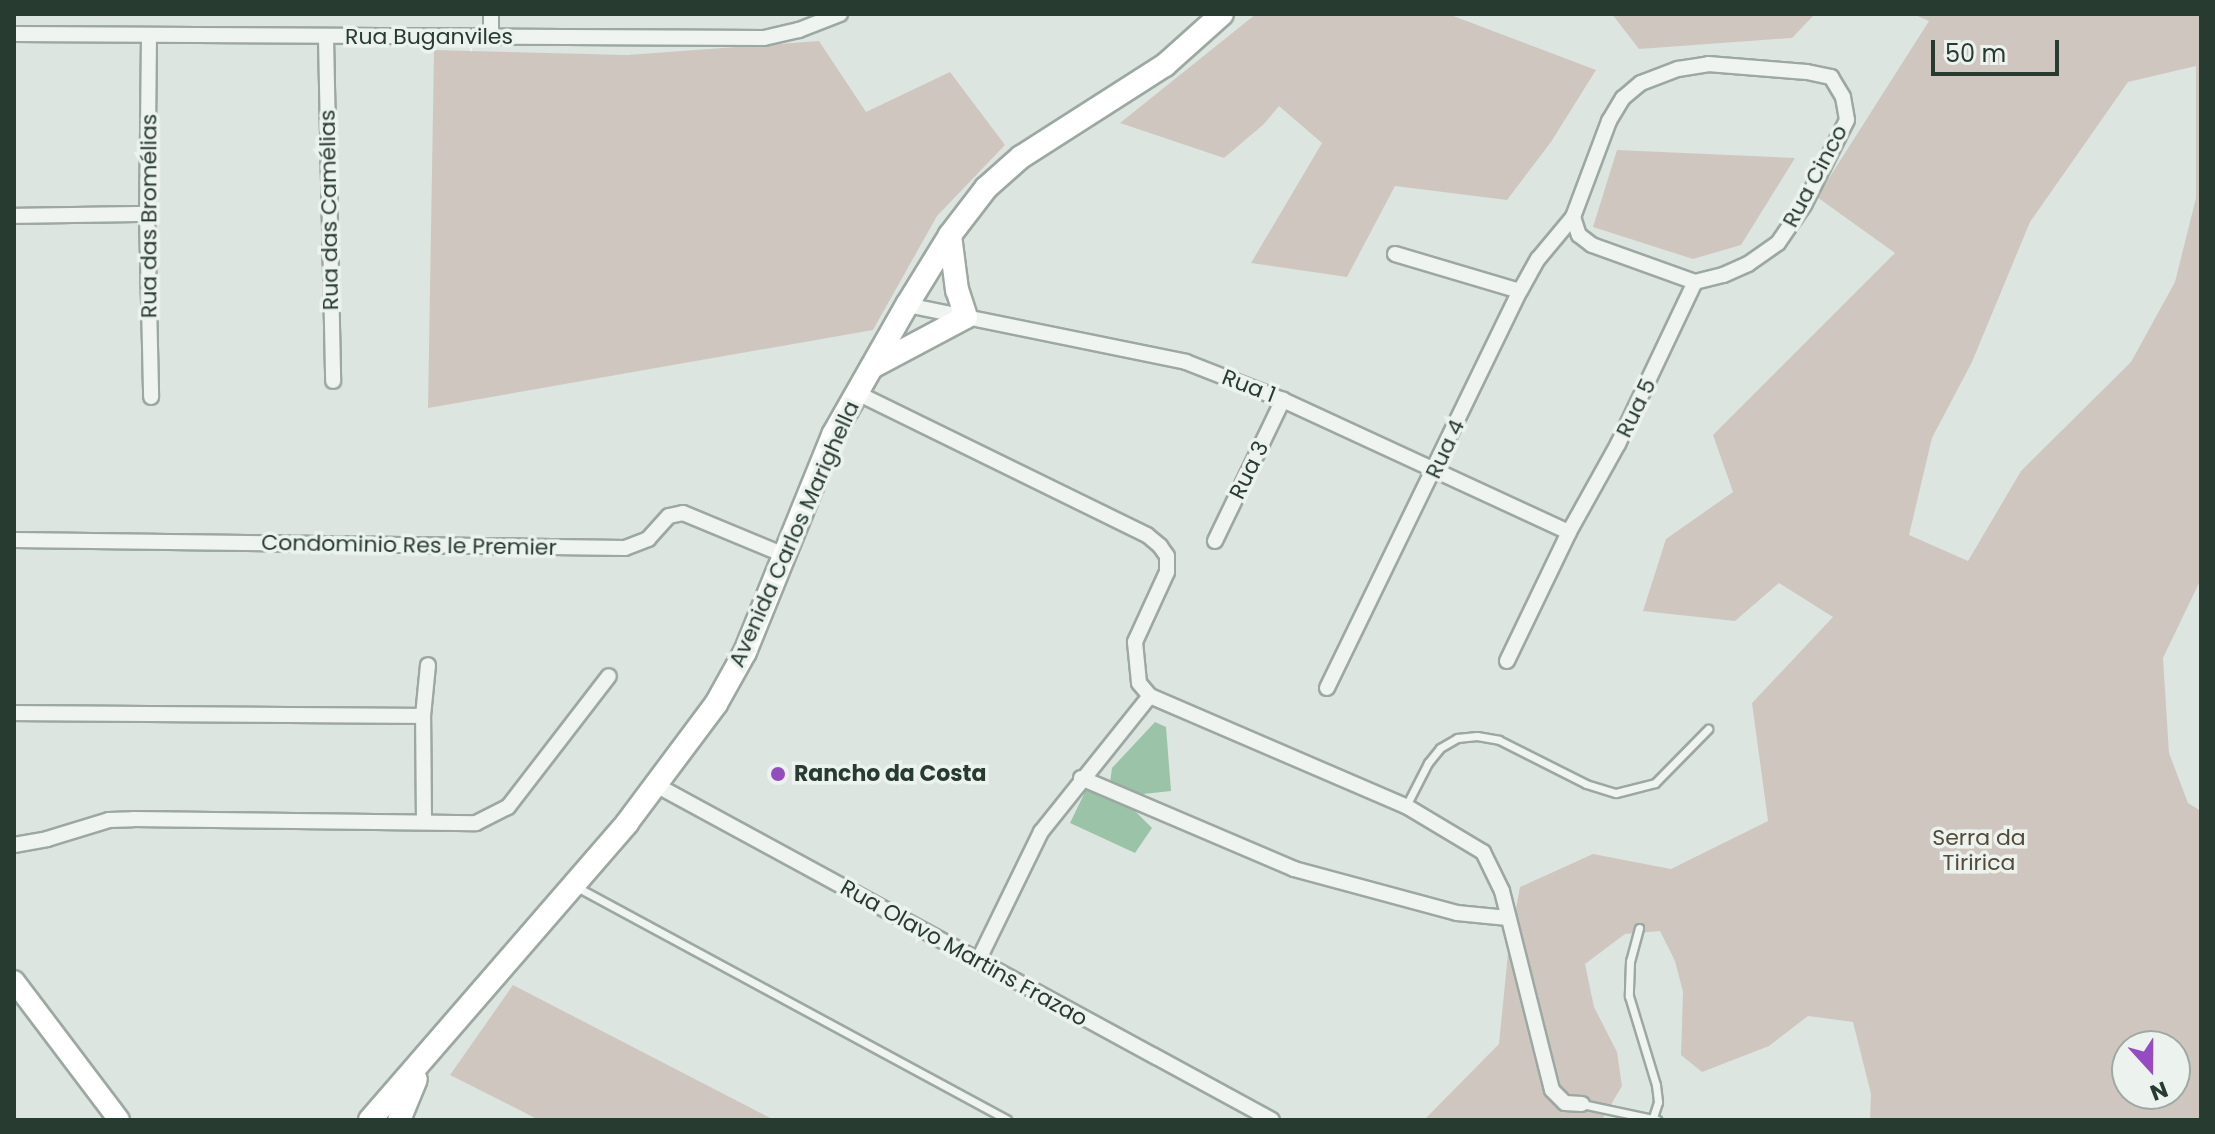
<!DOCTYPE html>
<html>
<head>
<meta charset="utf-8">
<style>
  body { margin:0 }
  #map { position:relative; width:2215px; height:1134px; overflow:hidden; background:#dde5e0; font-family:Poppins,sans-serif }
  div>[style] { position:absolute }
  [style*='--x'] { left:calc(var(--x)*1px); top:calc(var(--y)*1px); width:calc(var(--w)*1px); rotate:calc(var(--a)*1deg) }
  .green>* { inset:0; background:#cfc7bf }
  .water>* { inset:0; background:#9bc3a7 }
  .roads { filter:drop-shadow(2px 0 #9ca8a1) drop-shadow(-2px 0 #9ca8a1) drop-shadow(0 2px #9ca8a1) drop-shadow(0 -2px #9ca8a1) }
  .lane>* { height:7px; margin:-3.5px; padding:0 3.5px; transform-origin:3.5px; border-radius:3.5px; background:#eff4f1 }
  .street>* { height:14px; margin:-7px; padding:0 7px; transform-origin:7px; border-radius:7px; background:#eff4f1 }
  .secondary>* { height:20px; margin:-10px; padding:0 10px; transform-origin:10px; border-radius:10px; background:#fff }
  .primary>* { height:22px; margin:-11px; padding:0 11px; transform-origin:11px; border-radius:11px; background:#fff }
  .dots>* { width:22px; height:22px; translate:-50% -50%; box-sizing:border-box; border:4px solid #ecf3ef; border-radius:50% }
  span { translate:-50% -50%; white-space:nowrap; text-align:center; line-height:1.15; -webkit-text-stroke:7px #ecf3ef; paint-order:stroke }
  .street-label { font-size:22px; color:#283b30 }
  .poi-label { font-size:22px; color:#283b30; font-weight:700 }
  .left { translate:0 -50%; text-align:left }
  .park-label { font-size:22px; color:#554937 }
  .frame { position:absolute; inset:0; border:16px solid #283b30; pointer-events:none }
  .north { position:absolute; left:2111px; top:1030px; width:80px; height:80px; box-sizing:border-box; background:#ecf3ef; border:2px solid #9ea9a3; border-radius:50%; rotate:159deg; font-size:22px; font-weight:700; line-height:32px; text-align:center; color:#283b30 }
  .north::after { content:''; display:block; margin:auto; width:28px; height:36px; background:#964cc1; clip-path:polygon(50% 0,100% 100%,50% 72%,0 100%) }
  .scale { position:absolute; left:1931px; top:40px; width:128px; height:36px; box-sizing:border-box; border:4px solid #283b30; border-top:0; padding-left:10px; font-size:24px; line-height:28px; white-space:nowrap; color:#283b30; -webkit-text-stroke:6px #ecf3ef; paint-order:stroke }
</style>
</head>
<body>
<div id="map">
  <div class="green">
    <i style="clip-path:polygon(1256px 14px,1448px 14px,1596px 70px,1551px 142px,1507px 200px,1395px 186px,1347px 277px,1251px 263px,1322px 143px,1279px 106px,1264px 124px,1224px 158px,1120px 123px)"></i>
    <i style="clip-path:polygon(1612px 14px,1815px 14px,1792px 38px,1639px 49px)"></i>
    <i style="clip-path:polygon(evenodd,1913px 14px,2201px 14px,2201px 579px,2163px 658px,2169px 753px,2188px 803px,2201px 811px,2201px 1120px,1870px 1120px,1871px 1094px,1853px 1022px,1808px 1016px,1769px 1046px,1702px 1072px,1681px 1055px,1683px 992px,1675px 961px,1660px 931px,1625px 934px,1585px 964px,1594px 1007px,1617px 1052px,1622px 1086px,1602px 1120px,1424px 1120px,1499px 1044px,1508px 953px,1520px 887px,1593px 854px,1671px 869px,1768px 821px,1752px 703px,1833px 617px,1779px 583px,1735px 621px,1643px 611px,1666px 539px,1733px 492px,1713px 435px,1895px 253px,1817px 197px,1929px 21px,1913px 14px,2196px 66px,2196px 198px,2175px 282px,2131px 362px,2021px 471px,1968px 561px,1909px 535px,1932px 438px,1972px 362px,2030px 222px,2128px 82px,2196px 66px,1913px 14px,2127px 1046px,2175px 1046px,2175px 1094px,2127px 1094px,2127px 1046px)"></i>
    <i style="clip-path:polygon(819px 41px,866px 112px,950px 72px,1005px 145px,937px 216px,873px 330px,428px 408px,434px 50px,627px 55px)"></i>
    <i style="clip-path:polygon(1617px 150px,1795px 158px,1741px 245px,1693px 259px,1593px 227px)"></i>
    <i style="clip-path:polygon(513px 985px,774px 1120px,539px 1120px,450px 1075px)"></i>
  </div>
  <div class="water">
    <i style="clip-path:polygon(1155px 722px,1166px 727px,1171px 791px,1143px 794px,1132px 808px,1152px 828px,1135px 853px,1070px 823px,1086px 790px,1108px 797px,1112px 768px)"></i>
  </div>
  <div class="roads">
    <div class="lane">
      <i style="--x:1406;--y:806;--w:48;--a:-62.9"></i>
      <i style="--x:1428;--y:763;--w:19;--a:-51"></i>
      <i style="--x:1440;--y:748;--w:20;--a:-30"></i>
      <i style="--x:1457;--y:738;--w:20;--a:-6"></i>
      <i style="--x:1477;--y:736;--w:22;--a:10"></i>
      <i style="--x:1499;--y:740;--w:97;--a:26.8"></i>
      <i style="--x:1586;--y:784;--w:31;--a:17"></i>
      <i style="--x:1616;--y:793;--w:40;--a:-14.4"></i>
      <i style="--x:1655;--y:783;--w:76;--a:-45.5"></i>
      <i style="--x:575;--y:886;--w:491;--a:28.4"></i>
      <i style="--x:1639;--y:928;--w:34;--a:105"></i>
      <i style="--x:1630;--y:961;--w:35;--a:92"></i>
      <i style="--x:1629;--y:996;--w:93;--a:73.1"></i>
      <i style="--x:1656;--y:1085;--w:17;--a:83"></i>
      <i style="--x:1658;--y:1102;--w:19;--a:108"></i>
      <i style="--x:1582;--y:1104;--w:77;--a:12"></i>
    </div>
    <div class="street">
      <i style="--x:14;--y:34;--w:750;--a:0.31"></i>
      <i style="--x:764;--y:38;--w:36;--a:-13"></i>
      <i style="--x:799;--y:30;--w:44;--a:-21.3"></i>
      <i style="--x:149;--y:36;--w:178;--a:90.6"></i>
      <i style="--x:147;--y:214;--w:183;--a:88.7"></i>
      <i style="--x:491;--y:36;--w:22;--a:-90"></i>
      <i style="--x:326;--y:38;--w:343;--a:88.8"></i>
      <i style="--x:14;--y:216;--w:133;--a:-0.9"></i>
      <i style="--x:1573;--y:217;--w:19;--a:72"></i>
      <i style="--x:1579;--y:235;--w:16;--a:38"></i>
      <i style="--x:1592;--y:245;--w:109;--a:19.8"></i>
      <i style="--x:1395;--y:254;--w:130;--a:16.5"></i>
      <i style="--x:907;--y:305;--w:285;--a:11.5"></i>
      <i style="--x:1186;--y:362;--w:104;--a:21.4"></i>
      <i style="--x:1283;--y:400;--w:315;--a:24.8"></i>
      <i style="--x:857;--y:393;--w:323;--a:26.1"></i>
      <i style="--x:1147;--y:535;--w:17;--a:40"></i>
      <i style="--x:1160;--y:546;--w:12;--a:55"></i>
      <i style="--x:1167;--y:556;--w:16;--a:90"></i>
      <i style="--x:1167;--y:572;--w:77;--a:114.6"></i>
      <i style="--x:1135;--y:642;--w:41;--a:84.4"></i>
      <i style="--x:1139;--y:683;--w:17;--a:50"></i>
      <i style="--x:1150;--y:696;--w:279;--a:23.3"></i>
      <i style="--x:1406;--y:806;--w:90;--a:30.9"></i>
      <i style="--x:1483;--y:852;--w:43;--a:64"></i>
      <i style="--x:1502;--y:891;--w:205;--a:75.9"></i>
      <i style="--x:1552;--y:1090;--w:18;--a:45"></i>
      <i style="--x:1565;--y:1103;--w:17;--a:3"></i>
      <i style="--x:14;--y:540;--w:611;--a:0.75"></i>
      <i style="--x:625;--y:548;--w:25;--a:-21"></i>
      <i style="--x:648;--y:539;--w:31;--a:-48"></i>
      <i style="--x:669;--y:516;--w:14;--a:-12"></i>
      <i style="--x:683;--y:513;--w:107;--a:22.5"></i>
      <i style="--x:1215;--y:541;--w:157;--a:-64.3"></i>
      <i style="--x:1507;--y:661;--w:143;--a:-64.3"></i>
      <i style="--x:1569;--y:532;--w:101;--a:-60.9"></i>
      <i style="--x:1618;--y:444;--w:179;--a:-64.6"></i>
      <i style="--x:1327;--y:688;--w:441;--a:-64.1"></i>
      <i style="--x:1520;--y:291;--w:37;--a:-61"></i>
      <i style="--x:1538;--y:259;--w:55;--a:-50.2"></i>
      <i style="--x:1573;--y:217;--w:103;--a:-69.4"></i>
      <i style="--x:1609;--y:121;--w:27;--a:-59"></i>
      <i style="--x:1623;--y:98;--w:23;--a:-40"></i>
      <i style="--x:1641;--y:83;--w:40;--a:-21"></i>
      <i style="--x:1678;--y:69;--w:30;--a:-9"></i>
      <i style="--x:1708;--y:64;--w:99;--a:4.6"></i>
      <i style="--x:1807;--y:72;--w:25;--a:12"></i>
      <i style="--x:1831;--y:77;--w:23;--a:59"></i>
      <i style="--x:1843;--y:97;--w:23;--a:80"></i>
      <i style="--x:1847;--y:120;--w:95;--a:116.8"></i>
      <i style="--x:1804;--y:205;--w:46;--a:124.4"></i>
      <i style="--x:1778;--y:243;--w:37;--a:145"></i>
      <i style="--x:1748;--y:264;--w:27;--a:156"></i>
      <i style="--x:1723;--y:275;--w:29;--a:166"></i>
      <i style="--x:14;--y:713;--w:409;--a:0.4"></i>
      <i style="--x:1081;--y:778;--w:232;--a:23.1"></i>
      <i style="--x:1294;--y:869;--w:169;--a:15.1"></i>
      <i style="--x:1457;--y:913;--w:51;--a:5.6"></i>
      <i style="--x:656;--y:785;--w:701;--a:28.54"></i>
      <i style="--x:424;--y:822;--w:106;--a:-90.5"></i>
      <i style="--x:423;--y:716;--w:51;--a:-84.4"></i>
      <i style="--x:14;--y:845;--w:34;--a:-10"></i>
      <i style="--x:47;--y:839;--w:65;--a:-17"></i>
      <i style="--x:109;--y:820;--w:24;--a:-2"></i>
      <i style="--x:133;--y:819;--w:343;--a:0.7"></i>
      <i style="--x:476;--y:823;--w:36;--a:-27"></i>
      <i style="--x:508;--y:807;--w:165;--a:-52.4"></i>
      <i style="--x:978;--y:961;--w:144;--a:-64"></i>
      <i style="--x:1041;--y:832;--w:174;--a:-51.3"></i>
    </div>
    <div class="secondary">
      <i style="--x:14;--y:981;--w:174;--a:52.9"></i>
    </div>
    <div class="primary">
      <i style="--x:872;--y:367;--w:106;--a:-28"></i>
      <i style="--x:966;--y:317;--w:28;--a:-108"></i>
      <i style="--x:957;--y:290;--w:55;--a:-97.3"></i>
      <i style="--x:370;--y:1120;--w:393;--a:-49.1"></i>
      <i style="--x:627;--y:823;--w:149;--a:-53.2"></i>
      <i style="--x:716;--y:704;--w:60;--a:-60.9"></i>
      <i style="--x:745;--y:652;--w:234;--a:-67.9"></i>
      <i style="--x:833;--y:435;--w:150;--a:-60.4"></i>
      <i style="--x:907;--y:305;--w:82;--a:-58.4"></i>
      <i style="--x:950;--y:235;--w:59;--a:-52.5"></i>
      <i style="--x:986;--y:188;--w:47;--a:-41.5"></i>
      <i style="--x:1021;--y:157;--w:171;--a:-32.6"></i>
      <i style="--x:1165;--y:65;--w:76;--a:-41.8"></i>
      <i style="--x:399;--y:1120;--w:44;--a:-67.5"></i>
    </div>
  </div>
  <div class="dots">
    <i style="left:778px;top:774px;background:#964cc1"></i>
  </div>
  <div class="street-label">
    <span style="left:429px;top:37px">Rua Buganviles</span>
    <span style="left:1815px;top:176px;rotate:-62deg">Rua Cinco</span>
    <span style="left:329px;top:210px;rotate:-91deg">Rua das Camélias</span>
    <span style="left:149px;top:216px;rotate:-90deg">Rua das Bromélias</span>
    <span style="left:1249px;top:386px;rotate:21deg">Rua 1</span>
    <span style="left:1636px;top:408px;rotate:-64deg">Rua 5</span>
    <span style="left:1445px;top:449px;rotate:-65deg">Rua 4</span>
    <span style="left:1249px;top:470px;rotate:-64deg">Rua 3</span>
    <span style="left:794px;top:534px;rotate:-66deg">Avenida Carlos Marighella</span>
    <span style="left:409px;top:545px;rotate:1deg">Condominio Res le Premier</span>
    <span style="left:964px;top:953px;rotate:29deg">Rua Olavo Martins Frazao</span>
  </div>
  <div class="poi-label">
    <span class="left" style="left:794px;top:774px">Rancho da Costa</span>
  </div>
  <div class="park-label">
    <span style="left:1979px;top:850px">Serra da<br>Tiririca</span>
  </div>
  <div class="frame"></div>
  <div class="north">N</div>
  <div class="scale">50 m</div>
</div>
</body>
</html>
